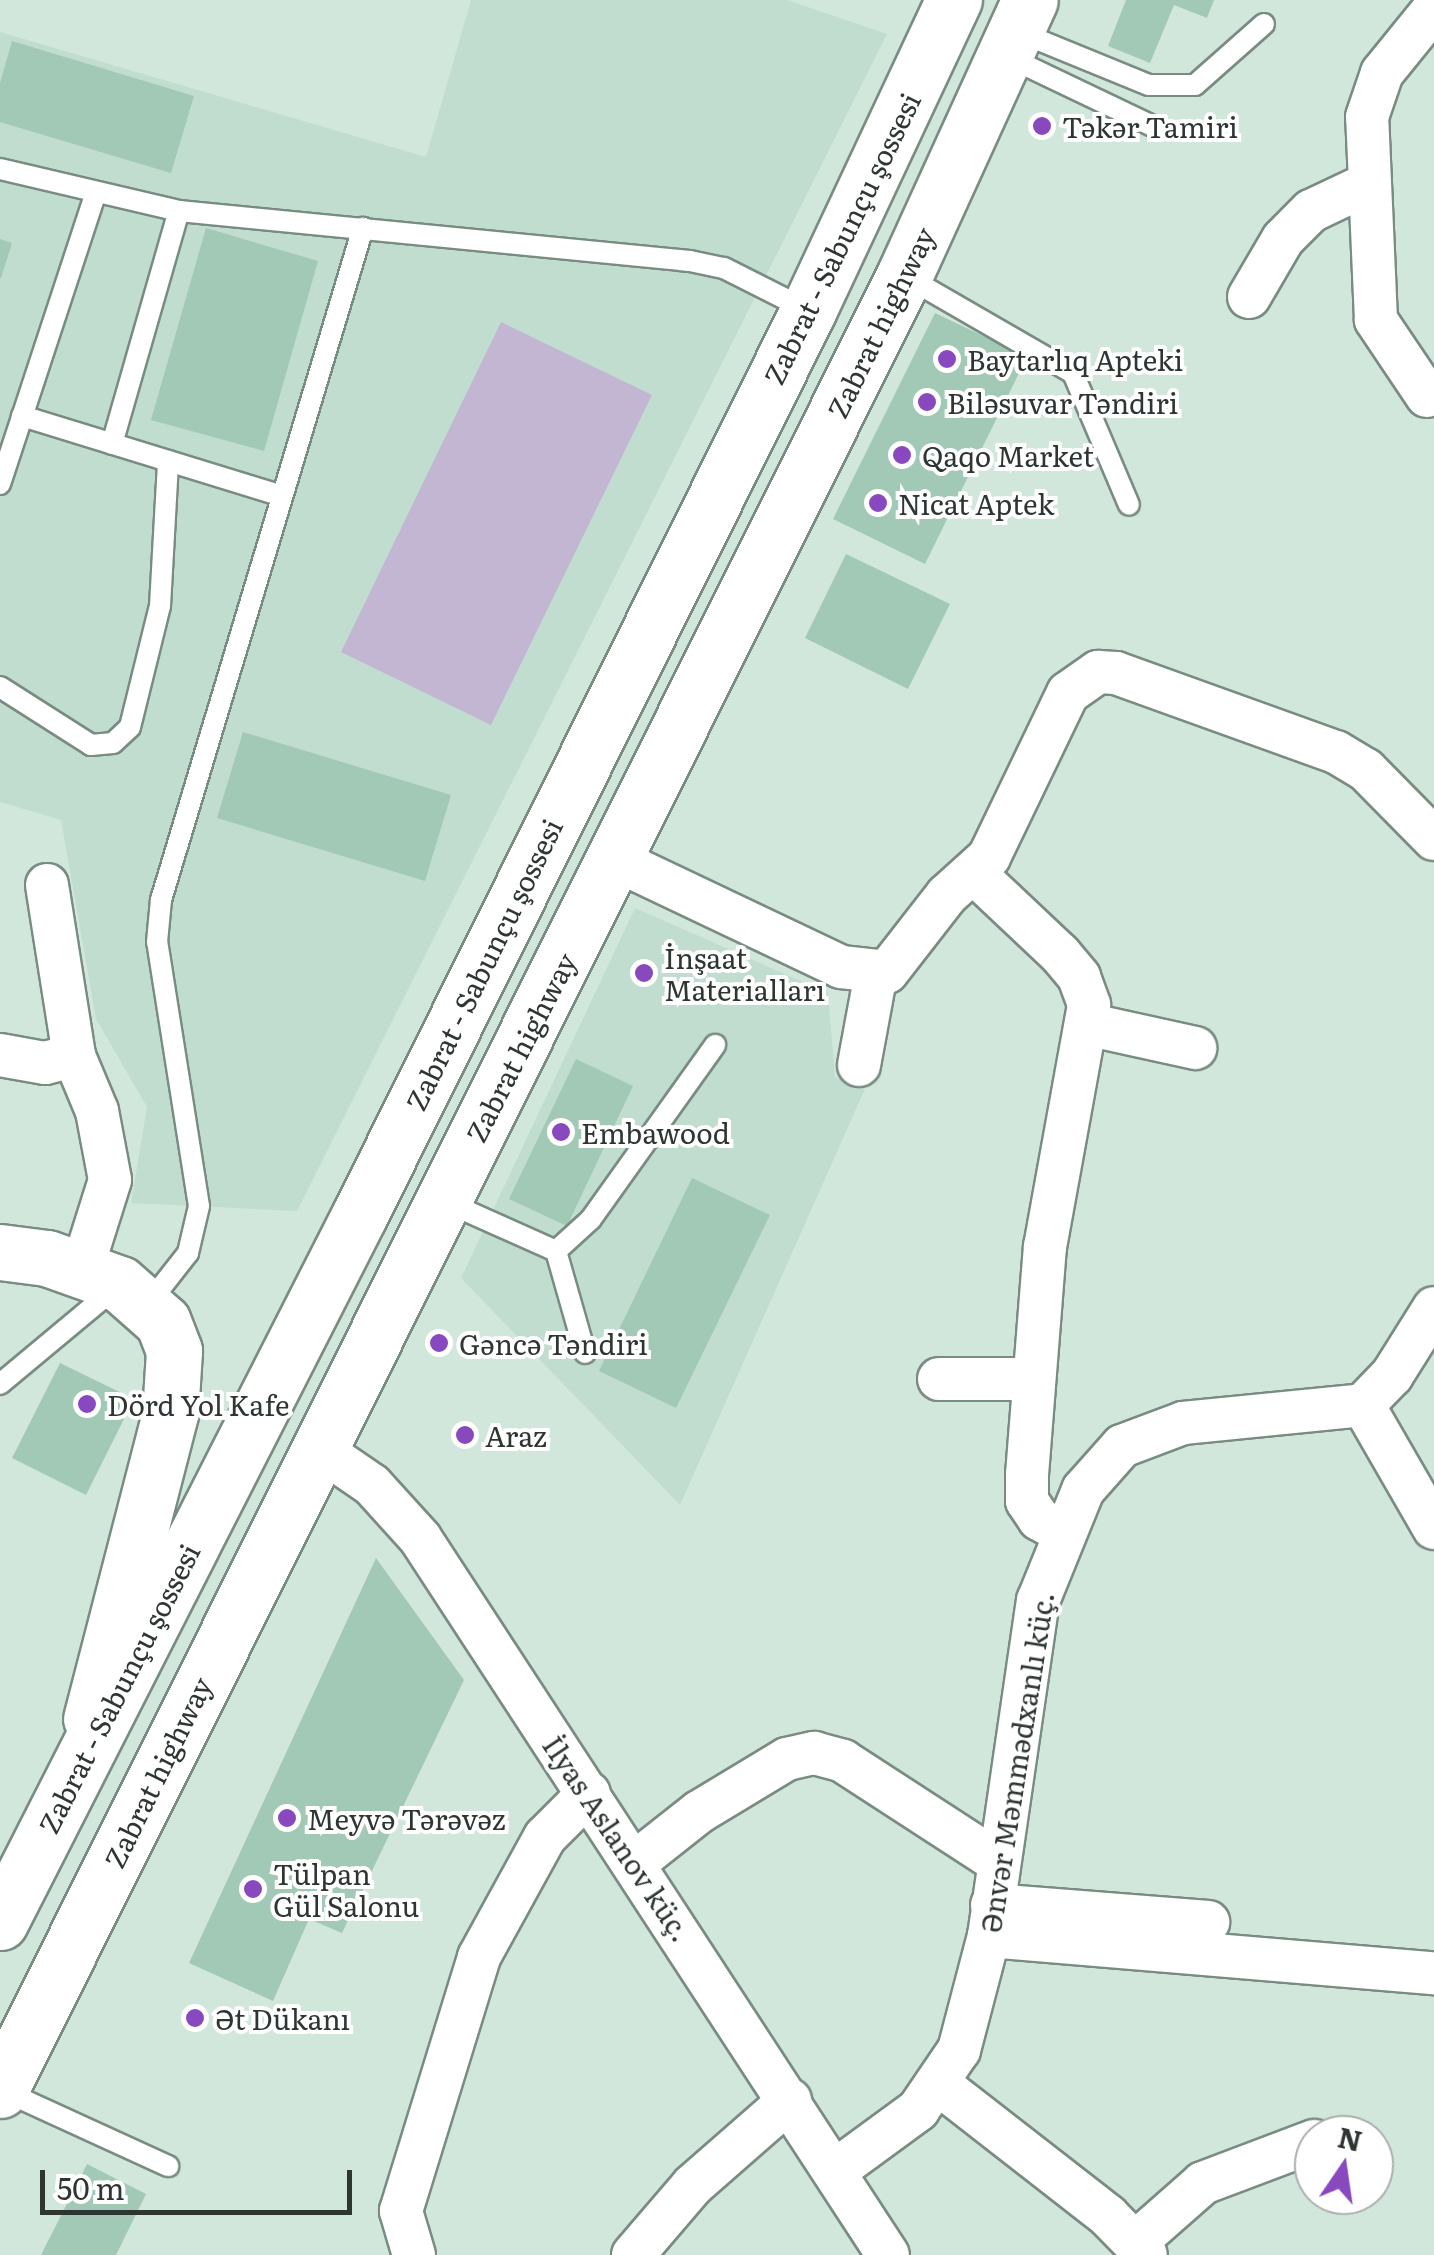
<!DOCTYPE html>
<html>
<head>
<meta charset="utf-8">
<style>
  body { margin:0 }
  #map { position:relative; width:1434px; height:2255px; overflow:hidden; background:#d2e7dc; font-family:Literata,serif }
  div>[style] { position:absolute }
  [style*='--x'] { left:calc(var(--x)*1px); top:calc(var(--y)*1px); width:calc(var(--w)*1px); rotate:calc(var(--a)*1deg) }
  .built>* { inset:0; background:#c1ddcf }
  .green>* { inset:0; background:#c3b6d2 }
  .building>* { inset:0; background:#a2c9b5 }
  .roads { filter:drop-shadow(2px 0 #798c82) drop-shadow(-2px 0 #798c82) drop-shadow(0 2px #798c82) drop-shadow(0 -2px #798c82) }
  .lane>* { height:20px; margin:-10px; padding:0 10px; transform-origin:10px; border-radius:10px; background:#fff }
  .street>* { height:42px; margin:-21px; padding:0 21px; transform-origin:21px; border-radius:21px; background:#fff }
  .secondary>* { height:55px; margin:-27.5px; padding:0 27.5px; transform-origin:27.5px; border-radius:27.5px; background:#fff }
  .primary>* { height:55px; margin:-27.5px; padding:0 27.5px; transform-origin:27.5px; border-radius:27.5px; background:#fff }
  .dots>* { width:28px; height:28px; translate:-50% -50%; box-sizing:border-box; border:5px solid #fff; border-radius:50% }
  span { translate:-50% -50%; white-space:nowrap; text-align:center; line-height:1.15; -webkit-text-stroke:8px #fff; paint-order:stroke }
  .poi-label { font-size:28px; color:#2e3632 }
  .left { translate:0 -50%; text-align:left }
  .street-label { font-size:28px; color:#2e3632 }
  .north { position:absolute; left:1294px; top:2115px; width:100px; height:100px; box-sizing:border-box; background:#fff; border:2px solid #abafad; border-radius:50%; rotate:13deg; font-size:28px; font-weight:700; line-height:40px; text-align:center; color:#2e3632 }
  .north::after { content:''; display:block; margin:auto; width:35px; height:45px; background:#8949be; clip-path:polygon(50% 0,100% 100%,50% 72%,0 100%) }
  .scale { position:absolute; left:40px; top:2170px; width:312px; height:45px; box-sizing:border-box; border:5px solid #2e3632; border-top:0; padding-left:12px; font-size:30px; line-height:35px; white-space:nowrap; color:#2e3632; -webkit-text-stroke:8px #fff; paint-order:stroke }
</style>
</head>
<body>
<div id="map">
  <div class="built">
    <i style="clip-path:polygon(471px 0,787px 0,887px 34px,297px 1211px,131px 1203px,147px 1107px,96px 1019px,61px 820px,0 802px,0 32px,426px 157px)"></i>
    <i style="clip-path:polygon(635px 908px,828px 993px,835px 1077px,865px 1089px,680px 1505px,461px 1278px)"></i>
  </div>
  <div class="green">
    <i style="clip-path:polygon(501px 322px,652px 395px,491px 725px,341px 652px)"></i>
  </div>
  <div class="building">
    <i style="clip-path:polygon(1126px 0,1214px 0,1207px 18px,1174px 5px,1150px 63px,1108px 46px)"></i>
    <i style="clip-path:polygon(12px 41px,194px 96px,171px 173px,0 122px,0 83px)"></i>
    <i style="clip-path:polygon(206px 228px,318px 261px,264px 451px,151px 420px)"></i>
    <i style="clip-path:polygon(0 239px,12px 243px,1px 278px,0 278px)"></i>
    <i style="clip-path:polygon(935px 313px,1027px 357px,925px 564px,833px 519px)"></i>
    <i style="clip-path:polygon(846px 554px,950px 604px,908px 689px,805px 638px)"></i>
    <i style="clip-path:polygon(243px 732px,451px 795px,425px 881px,217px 818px)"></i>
    <i style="clip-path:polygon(576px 1059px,633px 1086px,567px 1226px,509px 1199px)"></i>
    <i style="clip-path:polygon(692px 1178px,770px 1215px,676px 1408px,599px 1371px)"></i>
    <i style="clip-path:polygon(60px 1363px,134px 1399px,86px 1495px,12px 1458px)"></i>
    <i style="clip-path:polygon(376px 1558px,464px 1680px,342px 1933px,309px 1919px,273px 2001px,189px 1963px)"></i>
    <i style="clip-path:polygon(87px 2164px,146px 2194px,116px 2255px,41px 2255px)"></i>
  </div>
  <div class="roads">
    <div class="lane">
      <i style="--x:1019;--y:32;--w:140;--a:22.2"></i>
      <i style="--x:1149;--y:85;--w:46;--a:0"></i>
      <i style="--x:1195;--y:85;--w:92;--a:-41.5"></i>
      <i style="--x:1008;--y:57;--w:163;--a:25.5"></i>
      <i style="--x:0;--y:169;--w:184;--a:13.2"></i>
      <i style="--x:179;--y:211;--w:513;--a:5.59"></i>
      <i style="--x:690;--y:261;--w:35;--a:12"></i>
      <i style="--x:724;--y:268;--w:91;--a:26.8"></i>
      <i style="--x:905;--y:276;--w:194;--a:30"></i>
      <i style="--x:1073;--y:373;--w:143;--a:67"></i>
      <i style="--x:22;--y:416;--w:272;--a:17.1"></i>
      <i style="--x:112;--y:444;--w:242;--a:-74"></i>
      <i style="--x:0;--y:484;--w:307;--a:-71.8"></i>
      <i style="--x:0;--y:687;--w:108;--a:32.5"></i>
      <i style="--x:91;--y:745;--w:22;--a:-5"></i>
      <i style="--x:113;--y:743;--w:23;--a:-43"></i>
      <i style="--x:130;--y:727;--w:125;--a:-76.1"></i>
      <i style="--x:160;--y:606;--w:145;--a:-86.8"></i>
      <i style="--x:444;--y:1201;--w:123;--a:24.1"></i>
      <i style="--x:556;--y:1251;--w:47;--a:-42.4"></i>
      <i style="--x:591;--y:1219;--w:214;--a:-54.5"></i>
      <i style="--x:556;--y:1251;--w:106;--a:74.1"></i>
      <i style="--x:148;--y:1304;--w:65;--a:-51.9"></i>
      <i style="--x:188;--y:1253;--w:48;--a:-76.8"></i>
      <i style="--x:199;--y:1206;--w:267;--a:-99"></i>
      <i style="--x:157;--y:942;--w:42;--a:-84.6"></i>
      <i style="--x:161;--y:900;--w:702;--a:-73.27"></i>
      <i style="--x:0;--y:1384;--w:148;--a:-39.8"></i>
      <i style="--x:2;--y:2090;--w:183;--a:24.6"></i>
    </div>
    <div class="street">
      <i style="--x:1249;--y:297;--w:67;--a:-59.6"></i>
      <i style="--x:1283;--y:239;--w:40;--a:-45"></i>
      <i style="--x:1311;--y:211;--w:65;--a:-25.4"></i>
      <i style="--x:1427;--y:396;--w:92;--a:-123.9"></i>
      <i style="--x:1376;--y:320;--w:203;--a:-92.5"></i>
      <i style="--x:1367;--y:117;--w:46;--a:-71.2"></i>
      <i style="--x:1382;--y:73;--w:82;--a:-50.9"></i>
      <i style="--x:614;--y:859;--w:251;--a:25.4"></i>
      <i style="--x:841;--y:967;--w:46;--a:6.2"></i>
      <i style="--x:887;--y:972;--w:98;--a:-52.1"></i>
      <i style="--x:947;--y:895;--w:57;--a:-42.1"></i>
      <i style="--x:989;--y:857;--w:182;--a:-64.3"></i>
      <i style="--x:1068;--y:693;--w:37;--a:-35"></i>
      <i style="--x:1098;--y:672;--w:18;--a:3"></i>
      <i style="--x:1116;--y:673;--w:234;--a:19.8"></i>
      <i style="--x:1336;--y:752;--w:35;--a:31"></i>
      <i style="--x:1366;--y:770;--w:97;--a:45.4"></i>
      <i style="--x:974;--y:873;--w:118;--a:43.3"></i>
      <i style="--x:1060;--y:954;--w:30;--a:50"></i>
      <i style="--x:1079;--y:977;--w:30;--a:70"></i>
      <i style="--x:1089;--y:1005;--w:245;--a:100.3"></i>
      <i style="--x:1045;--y:1246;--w:229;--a:94.5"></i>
      <i style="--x:1027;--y:1474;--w:27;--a:90"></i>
      <i style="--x:1027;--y:1501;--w:22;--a:56"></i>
      <i style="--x:1039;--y:1519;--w:25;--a:29"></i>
      <i style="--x:47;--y:885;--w:173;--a:81"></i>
      <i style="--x:1086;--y:1024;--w:112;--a:12.4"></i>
      <i style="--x:0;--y:1055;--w:46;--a:10.1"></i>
      <i style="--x:45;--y:1063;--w:30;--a:-14"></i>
      <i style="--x:74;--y:1056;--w:60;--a:67.3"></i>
      <i style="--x:97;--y:1111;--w:70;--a:79.3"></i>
      <i style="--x:110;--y:1180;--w:93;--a:107.5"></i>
      <i style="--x:859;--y:1065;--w:94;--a:-79.5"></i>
      <i style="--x:939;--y:1379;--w:95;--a:0"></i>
      <i style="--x:1363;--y:1405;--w:142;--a:60"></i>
      <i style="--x:318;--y:1448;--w:65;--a:34.4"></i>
      <i style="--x:372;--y:1485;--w:72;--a:47.8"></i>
      <i style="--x:420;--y:1538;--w:856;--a:56.87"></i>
      <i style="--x:637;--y:1861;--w:79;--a:-38.3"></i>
      <i style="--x:699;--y:1812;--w:103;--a:-31.1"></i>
      <i style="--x:787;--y:1759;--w:28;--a:-13"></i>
      <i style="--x:814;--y:1753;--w:30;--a:15"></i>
      <i style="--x:843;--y:1761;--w:184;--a:33"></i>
      <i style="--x:992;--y:1905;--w:217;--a:4.5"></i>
      <i style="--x:989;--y:1936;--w:447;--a:4.8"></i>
      <i style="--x:940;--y:2085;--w:213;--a:37.9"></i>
      <i style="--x:1108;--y:2216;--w:54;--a:45.7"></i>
      <i style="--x:836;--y:2170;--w:102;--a:-36.2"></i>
      <i style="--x:918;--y:2110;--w:73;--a:-55.7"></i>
      <i style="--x:959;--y:2050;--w:118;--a:-75.3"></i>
      <i style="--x:989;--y:1936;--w:339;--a:-81.7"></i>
      <i style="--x:1038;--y:1601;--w:120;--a:-67.9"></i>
      <i style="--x:1083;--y:1490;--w:59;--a:-48.4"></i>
      <i style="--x:1122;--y:1446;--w:65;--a:-20.7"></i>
      <i style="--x:1183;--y:1423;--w:181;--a:-5.7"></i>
      <i style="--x:1363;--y:1405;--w:42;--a:-46"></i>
      <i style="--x:1392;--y:1375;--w:79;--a:-57.9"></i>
      <i style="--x:1136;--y:2242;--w:89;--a:-41.4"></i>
      <i style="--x:1203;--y:2183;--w:119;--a:-20.7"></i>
      <i style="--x:414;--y:2255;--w:46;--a:-106.5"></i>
      <i style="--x:401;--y:2211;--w:266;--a:-72.9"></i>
      <i style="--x:479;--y:1957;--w:137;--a:-61.2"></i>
      <i style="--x:545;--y:1837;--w:62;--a:-45"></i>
      <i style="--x:633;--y:2255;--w:92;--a:-49.4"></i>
      <i style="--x:693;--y:2185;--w:129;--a:-41.2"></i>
    </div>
    <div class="secondary">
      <i style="--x:0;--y:1252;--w:47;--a:7.3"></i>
      <i style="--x:47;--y:1258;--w:77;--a:19.6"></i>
      <i style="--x:120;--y:1284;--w:57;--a:41.5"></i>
      <i style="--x:163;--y:1322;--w:31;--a:69"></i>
      <i style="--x:174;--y:1351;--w:63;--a:93.6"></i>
      <i style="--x:170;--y:1414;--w:315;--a:104.5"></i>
    </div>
    <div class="primary">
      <i style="--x:0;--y:1922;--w:794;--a:-63.05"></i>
      <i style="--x:360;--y:1214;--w:1008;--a:-63.61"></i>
      <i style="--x:808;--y:311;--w:344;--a:-64.9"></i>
      <i style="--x:0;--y:2090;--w:2027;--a:-63.51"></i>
      <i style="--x:904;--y:276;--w:303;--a:-65.5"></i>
    </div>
  </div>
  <div class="dots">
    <i style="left:1042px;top:126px;background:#8949be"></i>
    <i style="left:947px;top:359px;background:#8949be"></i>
    <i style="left:927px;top:402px;background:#8949be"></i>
    <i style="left:902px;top:455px;background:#8949be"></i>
    <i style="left:878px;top:503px;background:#8949be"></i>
    <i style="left:644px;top:973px;background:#8949be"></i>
    <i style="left:561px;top:1132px;background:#8949be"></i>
    <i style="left:439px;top:1343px;background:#8949be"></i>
    <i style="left:87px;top:1404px;background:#8949be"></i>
    <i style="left:465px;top:1435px;background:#8949be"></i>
    <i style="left:287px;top:1818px;background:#8949be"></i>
    <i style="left:253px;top:1889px;background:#8949be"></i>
    <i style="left:195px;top:2018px;background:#8949be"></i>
  </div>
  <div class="poi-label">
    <span class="left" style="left:1062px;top:126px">Təkər Tamiri</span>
    <span class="left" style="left:967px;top:359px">Baytarlıq Apteki</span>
    <span class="left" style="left:947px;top:402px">Biləsuvar Təndiri</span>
    <span class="left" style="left:922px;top:455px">Qaqo Market</span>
    <span class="left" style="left:898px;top:503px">Nicat Aptek</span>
    <span class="left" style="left:664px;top:973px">İnşaat<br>Materialları</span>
    <span class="left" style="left:581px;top:1132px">Embawood</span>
    <span class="left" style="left:459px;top:1343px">Gəncə Təndiri</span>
    <span class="left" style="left:107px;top:1404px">Dörd Yol Kafe</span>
    <span class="left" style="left:485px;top:1435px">Araz</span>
    <span class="left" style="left:307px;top:1818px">Meyvə Tərəvəz</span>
    <span class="left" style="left:273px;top:1889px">Tülpan<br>Gül Salonu</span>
    <span class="left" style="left:215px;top:2018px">Ət Dükanı</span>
  </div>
  <div class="street-label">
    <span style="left:841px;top:238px;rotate:-64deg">Zabrat - Sabunçu şossesi</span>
    <span style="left:880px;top:322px;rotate:-64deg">Zabrat highway</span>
    <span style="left:483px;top:964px;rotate:-64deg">Zabrat - Sabunçu şossesi</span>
    <span style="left:520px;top:1047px;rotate:-63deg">Zabrat highway</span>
    <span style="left:118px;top:1688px;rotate:-63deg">Zabrat - Sabunçu şossesi</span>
    <span style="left:1016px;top:1762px;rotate:-81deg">Ənvər Məmmədxanlı küç.</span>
    <span style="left:157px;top:1772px;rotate:-64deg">Zabrat highway</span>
    <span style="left:618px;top:1838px;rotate:56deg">İlyas Aslanov küç.</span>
  </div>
  <div class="north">N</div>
  <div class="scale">50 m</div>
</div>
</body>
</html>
